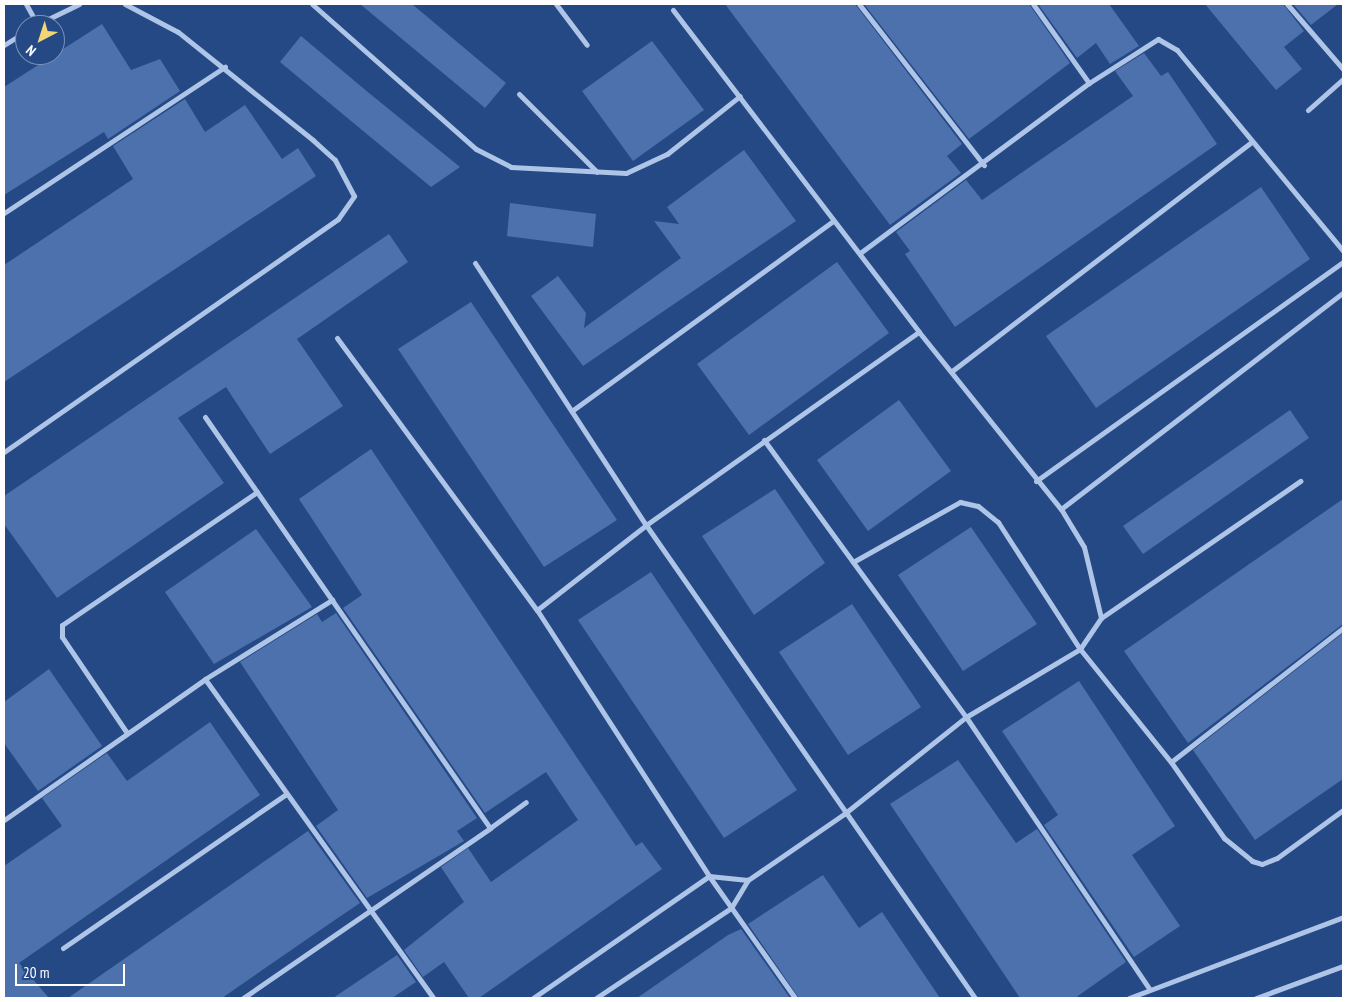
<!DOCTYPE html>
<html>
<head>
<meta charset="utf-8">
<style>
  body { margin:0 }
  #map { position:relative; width:1347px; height:1002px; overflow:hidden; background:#254985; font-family:"PT Sans Narrow",sans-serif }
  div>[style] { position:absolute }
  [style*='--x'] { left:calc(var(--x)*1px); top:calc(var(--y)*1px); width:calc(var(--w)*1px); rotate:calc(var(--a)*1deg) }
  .building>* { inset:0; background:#4d71ad }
  .street>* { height:5px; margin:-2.5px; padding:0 2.5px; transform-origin:2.5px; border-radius:2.5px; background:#afc5e8 }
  span { translate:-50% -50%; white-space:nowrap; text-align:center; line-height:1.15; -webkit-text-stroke:4.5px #254985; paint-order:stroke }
  .frame { position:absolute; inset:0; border:5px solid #fff; pointer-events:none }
  .north { position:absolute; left:15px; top:15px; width:50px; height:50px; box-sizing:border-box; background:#254985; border:1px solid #7c92b6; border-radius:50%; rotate:220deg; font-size:14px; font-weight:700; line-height:20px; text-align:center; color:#fff }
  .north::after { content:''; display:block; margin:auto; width:18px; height:22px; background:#f2d673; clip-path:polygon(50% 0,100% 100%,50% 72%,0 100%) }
  .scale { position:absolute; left:15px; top:964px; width:110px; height:22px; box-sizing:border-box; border:2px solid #fff; border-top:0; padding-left:6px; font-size:15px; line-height:18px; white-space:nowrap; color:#fff; -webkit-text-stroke:4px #254985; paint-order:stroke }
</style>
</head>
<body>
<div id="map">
  <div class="building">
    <i style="clip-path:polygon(360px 4px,412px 4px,506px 83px,485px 108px)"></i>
    <i style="clip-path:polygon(725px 4px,855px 4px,962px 144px,947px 156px,961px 173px,890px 225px)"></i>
    <i style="clip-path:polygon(864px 4px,1029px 4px,1070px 63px,969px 139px)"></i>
    <i style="clip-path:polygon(1038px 4px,1109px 4px,1139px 46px,1110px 64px,1096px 43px,1077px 58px)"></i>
    <i style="clip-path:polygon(1205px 4px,1283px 4px,1304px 31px,1284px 47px,1302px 69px,1276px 90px)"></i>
    <i style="clip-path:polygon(1293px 4px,1338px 4px,1311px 25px)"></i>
    <i style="clip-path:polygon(102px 24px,131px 70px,160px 59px,180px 91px,108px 139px,104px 132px,4px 195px,4px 87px)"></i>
    <i style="clip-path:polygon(301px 36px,369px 93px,460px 167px,431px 187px,345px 116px,280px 62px)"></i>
    <i style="clip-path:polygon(652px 41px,704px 110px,633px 161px,582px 91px)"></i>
    <i style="clip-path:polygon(1144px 53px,1161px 76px,1168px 72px,1217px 144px,955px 327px,905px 254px,910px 251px,896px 232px,966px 180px,982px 200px,1133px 96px,1115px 71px)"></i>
    <i style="clip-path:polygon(185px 99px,205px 132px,245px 105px,282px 159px,298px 148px,316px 176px,4px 382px,4px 265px,133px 179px,113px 146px)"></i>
    <i style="clip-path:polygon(744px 150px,796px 221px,583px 366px,531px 296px,558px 276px,586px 313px,584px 328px,592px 322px,681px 258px,654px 221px,679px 224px,667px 207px)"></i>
    <i style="clip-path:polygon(1261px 187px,1310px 259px,1096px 408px,1046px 336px)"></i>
    <i style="clip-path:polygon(510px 203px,596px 214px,593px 247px,507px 236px)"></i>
    <i style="clip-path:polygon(389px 234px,408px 262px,297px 339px,343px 406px,270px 454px,226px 387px,178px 418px,224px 483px,57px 598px,4px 524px,4px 496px)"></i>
    <i style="clip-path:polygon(837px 262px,889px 333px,749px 435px,697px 364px)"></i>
    <i style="clip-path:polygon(471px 302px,617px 520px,544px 567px,398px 349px)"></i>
    <i style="clip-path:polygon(899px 400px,951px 471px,868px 531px,817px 460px)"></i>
    <i style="clip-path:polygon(1290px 410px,1309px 438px,1143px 554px,1123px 526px)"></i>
    <i style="clip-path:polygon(371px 449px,636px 846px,642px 842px,662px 869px,479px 998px,469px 998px,444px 962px,423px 977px,404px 950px,464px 902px,441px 867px,468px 848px,491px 882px,578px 820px,546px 772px,485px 813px,343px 608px,362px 595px,299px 499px)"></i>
    <i style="clip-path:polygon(775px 489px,825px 563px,754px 615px,702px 536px)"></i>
    <i style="clip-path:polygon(1343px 499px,1343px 624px,1188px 743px,1124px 651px)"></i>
    <i style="clip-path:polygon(971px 527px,1037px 624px,963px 671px,898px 575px)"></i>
    <i style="clip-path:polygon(256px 529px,312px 607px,214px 664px,165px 592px)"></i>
    <i style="clip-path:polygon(651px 572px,797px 790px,724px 838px,578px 620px)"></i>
    <i style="clip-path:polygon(852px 604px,921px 707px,848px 755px,779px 652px)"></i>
    <i style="clip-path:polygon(336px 613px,477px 818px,457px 831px,464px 841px,367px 898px,316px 826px,338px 810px,240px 662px,317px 614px,322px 622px)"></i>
    <i style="clip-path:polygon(1343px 633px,1343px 779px,1255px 840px,1193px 750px)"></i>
    <i style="clip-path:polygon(49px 669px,102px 746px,38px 791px,4px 743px,4px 702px)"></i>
    <i style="clip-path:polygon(1079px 681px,1175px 826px,1132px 855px,1180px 926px,1134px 957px,1044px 825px,1058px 815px,1002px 731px)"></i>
    <i style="clip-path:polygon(210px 722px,260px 795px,19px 963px,49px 998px,4px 998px,4px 866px,62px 826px,42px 798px,107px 753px,127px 781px)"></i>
    <i style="clip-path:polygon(958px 760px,1016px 843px,1037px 829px,1126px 962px,1075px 998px,1020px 998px,890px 804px)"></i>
    <i style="clip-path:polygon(308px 831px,360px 903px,329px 924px,222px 998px,68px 998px)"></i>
    <i style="clip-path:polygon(823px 875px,859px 928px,882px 912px,940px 998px,799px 998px,748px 924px)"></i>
    <i style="clip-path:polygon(741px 929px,790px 998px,637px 998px,728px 935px)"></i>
    <i style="clip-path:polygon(397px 955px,416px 982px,392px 998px,333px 998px)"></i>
  </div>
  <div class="street">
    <i style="--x:26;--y:4;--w:23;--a:61"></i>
    <i style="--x:312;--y:4;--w:219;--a:41.5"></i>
    <i style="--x:476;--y:149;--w:39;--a:27"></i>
    <i style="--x:511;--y:167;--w:115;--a:3"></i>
    <i style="--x:626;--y:173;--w:45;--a:-24.9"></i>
    <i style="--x:667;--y:154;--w:93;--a:-38.5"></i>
    <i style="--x:556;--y:4;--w:51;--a:52.9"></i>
    <i style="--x:859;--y:4;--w:204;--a:52.2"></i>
    <i style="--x:1033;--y:4;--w:97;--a:54.7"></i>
    <i style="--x:1287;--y:4;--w:86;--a:49.3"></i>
    <i style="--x:673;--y:10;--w:405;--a:52.6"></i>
    <i style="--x:36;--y:25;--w:48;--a:-26"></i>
    <i style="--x:4;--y:45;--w:25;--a:-32"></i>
    <i style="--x:519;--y:94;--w:110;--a:45"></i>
    <i style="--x:1308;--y:110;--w:47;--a:-41.5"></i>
    <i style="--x:4;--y:213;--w:265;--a:-33.5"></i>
    <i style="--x:860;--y:253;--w:285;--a:-36.6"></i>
    <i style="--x:1089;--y:83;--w:82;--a:-32.5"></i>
    <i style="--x:1158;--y:39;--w:22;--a:30"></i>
    <i style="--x:1177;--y:50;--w:261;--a:50.4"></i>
    <i style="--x:475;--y:263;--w:313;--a:56.9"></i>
    <i style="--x:646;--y:525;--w:576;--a:55.18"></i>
    <i style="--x:337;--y:338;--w:338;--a:53.7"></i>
    <i style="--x:537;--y:610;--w:317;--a:57.1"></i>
    <i style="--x:709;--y:876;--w:149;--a:54.8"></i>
    <i style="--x:952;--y:371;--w:377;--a:-37.4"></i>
    <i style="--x:573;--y:410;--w:321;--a:-36"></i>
    <i style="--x:205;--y:417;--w:500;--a:55.26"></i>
    <i style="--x:490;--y:828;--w:44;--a:-35.8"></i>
    <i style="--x:764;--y:440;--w:343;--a:53.9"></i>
    <i style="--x:966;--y:717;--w:327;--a:56"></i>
    <i style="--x:4;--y:452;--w:407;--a:-34.9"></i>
    <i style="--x:338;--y:219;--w:28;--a:-55"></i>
    <i style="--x:354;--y:196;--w:41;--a:-117.8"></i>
    <i style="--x:335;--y:160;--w:30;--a:-138"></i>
    <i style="--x:313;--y:140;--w:173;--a:-141.3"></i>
    <i style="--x:178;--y:32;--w:60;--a:-152.2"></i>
    <i style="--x:1036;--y:481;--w:377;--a:-35.5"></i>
    <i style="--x:1061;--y:509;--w:355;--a:-37.5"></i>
    <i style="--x:853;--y:562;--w:123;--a:-29.3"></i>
    <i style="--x:960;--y:502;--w:18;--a:13"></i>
    <i style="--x:978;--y:506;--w:26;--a:39"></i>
    <i style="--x:998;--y:522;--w:151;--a:57.2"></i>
    <i style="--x:1080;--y:649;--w:145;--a:51.2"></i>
    <i style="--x:1171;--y:762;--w:218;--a:-37.9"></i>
    <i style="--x:537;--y:610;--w:138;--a:-37.9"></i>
    <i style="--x:646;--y:525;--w:334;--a:-35.3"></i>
    <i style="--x:919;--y:332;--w:227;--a:51.3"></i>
    <i style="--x:1061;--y:509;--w:44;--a:58.8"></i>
    <i style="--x:1084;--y:547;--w:73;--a:76.5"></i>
    <i style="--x:205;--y:679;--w:150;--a:-31.9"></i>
    <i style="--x:127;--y:733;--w:116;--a:-124.1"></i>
    <i style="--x:62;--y:637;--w:12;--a:-90"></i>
    <i style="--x:62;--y:625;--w:236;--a:-34.3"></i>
    <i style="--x:1171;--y:762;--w:93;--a:55.1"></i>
    <i style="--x:1224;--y:838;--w:36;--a:39"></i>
    <i style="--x:1252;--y:861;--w:10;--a:17"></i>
    <i style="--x:1262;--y:864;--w:16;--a:-22"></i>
    <i style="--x:1277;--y:858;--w:82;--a:-36"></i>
    <i style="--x:4;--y:820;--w:246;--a:-35"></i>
    <i style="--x:205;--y:679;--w:392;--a:54.4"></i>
    <i style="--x:63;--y:948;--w:271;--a:-34.6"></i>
    <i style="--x:243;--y:998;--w:300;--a:-34.5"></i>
    <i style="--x:533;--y:998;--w:214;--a:-34.7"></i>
    <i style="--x:709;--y:876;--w:39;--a:6"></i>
    <i style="--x:596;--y:998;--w:162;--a:-33.7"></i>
    <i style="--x:731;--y:908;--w:33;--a:-59"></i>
    <i style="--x:748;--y:880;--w:116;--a:-34.5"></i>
    <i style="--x:844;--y:814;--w:156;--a:-38.5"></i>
    <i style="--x:966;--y:717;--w:133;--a:-30.8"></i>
    <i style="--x:1080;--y:649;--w:37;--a:-56"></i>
    <i style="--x:1101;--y:618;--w:242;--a:-34.5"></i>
    <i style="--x:1129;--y:998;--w:229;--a:-20.7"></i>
    <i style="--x:1256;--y:998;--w:93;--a:-20.2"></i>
  </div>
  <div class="frame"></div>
  <div class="north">N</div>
  <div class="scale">20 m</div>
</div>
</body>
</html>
